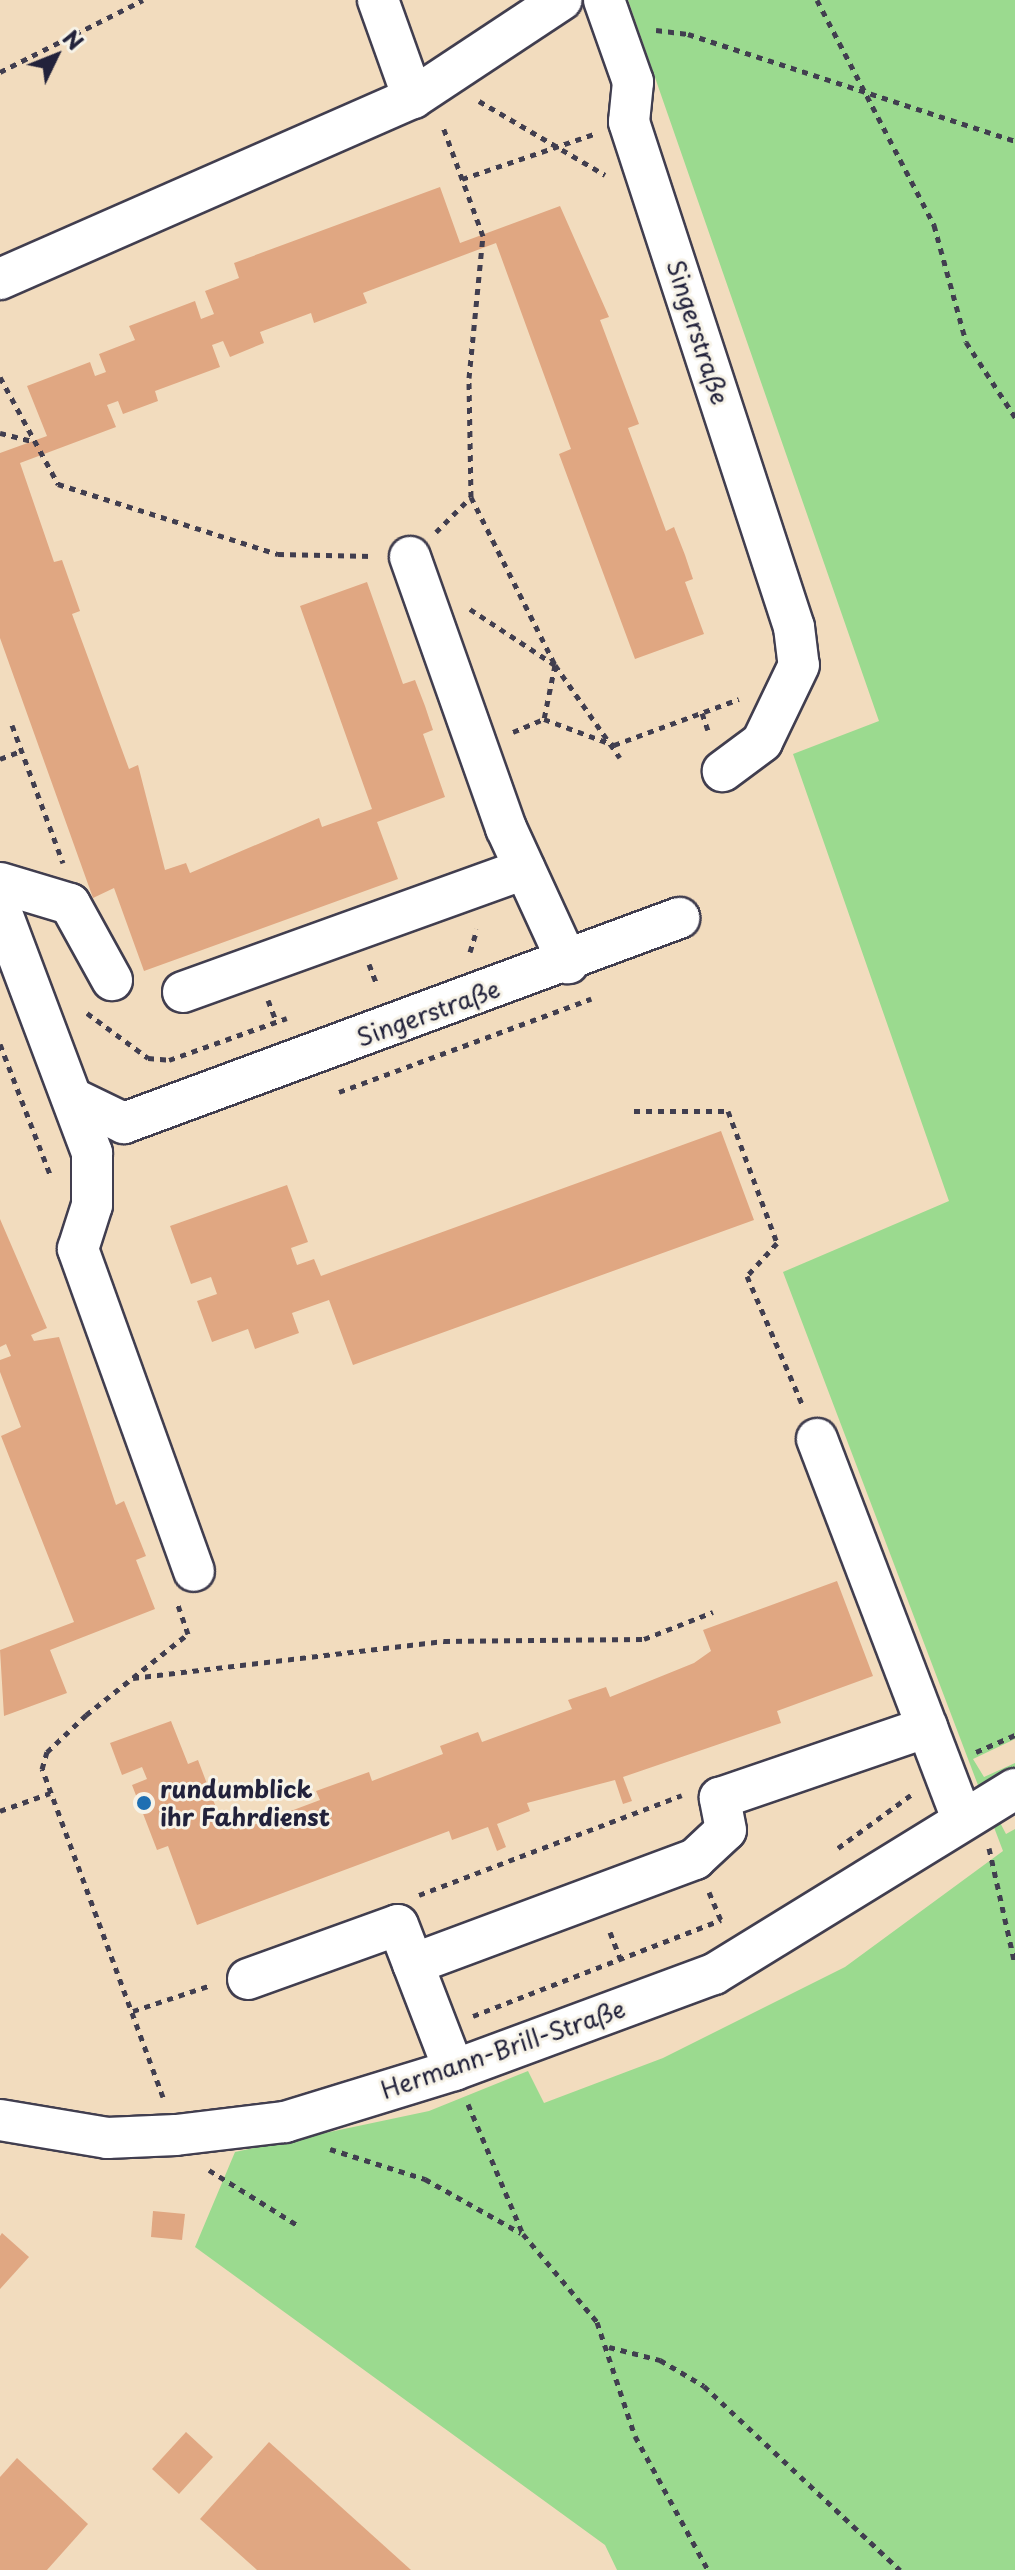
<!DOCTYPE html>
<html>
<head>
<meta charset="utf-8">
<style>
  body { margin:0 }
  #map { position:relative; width:1015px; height:2570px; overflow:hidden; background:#f2dcbe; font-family:"Playpen Sans",sans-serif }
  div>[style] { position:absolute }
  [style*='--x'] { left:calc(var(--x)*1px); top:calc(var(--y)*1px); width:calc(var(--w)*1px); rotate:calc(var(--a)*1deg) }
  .green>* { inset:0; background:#9bda8f }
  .building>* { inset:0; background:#e0a782 }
  .path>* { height:5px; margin-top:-2.5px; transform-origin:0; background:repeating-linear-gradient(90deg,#413e4f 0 6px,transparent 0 12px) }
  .roads { filter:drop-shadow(2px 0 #413e4f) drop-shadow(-2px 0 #413e4f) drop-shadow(0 2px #413e4f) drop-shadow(0 -2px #413e4f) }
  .minor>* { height:40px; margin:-20px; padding:0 20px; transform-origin:20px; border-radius:20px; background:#fff }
  .dots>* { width:22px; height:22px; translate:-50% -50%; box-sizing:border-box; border:4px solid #f7f3e8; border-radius:50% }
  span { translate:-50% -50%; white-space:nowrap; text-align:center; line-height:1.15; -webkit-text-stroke:6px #f7f3e8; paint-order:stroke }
  .street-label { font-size:24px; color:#22223b }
  .poi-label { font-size:24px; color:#22223b; font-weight:700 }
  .left { translate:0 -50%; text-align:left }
  .north { position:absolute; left:16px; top:16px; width:80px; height:80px; -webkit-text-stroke:6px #f7f3e8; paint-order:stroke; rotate:47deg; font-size:22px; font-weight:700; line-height:32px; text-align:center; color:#22223b }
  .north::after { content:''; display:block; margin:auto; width:28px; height:36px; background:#22223b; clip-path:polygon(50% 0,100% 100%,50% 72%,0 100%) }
</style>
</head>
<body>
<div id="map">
  <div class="green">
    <i style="clip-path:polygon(628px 0,1015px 0,1015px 1739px,973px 1759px,984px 1777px,1015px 1763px,1015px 1797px,993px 1809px,1006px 1834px,1015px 1829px,1015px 2570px,617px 2570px,605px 2545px,195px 2247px,235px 2152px,429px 2111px,528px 2071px,544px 2103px,663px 2058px,845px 1967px,1003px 1851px,783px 1272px,949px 1201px,793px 754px,879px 721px)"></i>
  </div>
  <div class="building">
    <i style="clip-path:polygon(440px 187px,460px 243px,560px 206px,609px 317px,600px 320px,639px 424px,628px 428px,666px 531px,674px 527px,685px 555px,693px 579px,685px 582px,704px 634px,635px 659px,559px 454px,571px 449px,496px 243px,363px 293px,367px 303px,314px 323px,311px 313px,260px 332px,264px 343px,230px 357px,223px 341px,212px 345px,220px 367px,155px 391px,158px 401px,123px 414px,118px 401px,107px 405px,116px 427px,20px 463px,54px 562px,62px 560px,80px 611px,72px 614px,129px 769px,138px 765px,165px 870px,186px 863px,190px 873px,319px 818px,322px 827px,372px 809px,300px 606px,367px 582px,403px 684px,415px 680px,425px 706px,433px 730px,423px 734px,445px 797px,377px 822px,398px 879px,144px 971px,114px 888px,93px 898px,0 638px,0 453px,47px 436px,27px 386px,90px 362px,95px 376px,106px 372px,99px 354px,135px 340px,129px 326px,195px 301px,201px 319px,214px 314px,205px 291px,239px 278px,234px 263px)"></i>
    <i style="clip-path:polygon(721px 1131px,754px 1220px,353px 1365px,329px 1300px,292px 1313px,299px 1333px,255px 1349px,248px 1329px,212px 1342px,197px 1301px,217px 1294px,211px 1277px,191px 1284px,170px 1226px,287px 1185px,308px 1242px,291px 1248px,297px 1265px,314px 1259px,321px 1276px)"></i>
    <i style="clip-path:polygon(0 1219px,47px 1328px,31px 1335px,34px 1341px,59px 1337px,116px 1505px,124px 1501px,146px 1556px,136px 1560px,155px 1609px,50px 1650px,67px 1693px,4px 1716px,0 1650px,74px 1622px,1px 1436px,21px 1427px,0 1372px,0 1360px,11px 1356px,6px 1344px,0 1347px)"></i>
    <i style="clip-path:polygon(837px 1581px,873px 1676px,777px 1711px,781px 1723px,623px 1777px,632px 1801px,623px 1804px,615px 1780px,527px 1803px,530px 1811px,497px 1824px,506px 1847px,497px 1851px,488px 1827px,452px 1840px,449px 1831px,197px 1925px,168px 1846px,157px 1850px,132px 1785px,147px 1779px,142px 1767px,122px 1775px,110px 1743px,171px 1721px,188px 1764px,198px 1760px,223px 1826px,237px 1821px,240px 1830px,320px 1800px,316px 1791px,369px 1772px,372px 1781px,443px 1754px,440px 1746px,478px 1732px,482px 1742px,572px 1709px,568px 1700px,606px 1687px,610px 1697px,694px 1663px,711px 1651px,703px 1630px)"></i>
    <i style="clip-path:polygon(153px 2211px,185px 2214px,182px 2240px,151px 2237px)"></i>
    <i style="clip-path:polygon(2px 2233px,29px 2257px,0 2289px,0 2236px)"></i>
    <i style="clip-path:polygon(186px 2432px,213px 2457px,179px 2494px,152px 2469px)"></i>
    <i style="clip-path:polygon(269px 2442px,411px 2570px,257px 2570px,200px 2519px)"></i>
    <i style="clip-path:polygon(17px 2458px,88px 2524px,47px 2570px,0 2570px,0 2477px)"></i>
  </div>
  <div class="path">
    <i style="--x:817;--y:0;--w:254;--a:62.5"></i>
    <i style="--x:934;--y:225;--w:121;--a:74.7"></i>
    <i style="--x:966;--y:342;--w:90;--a:56.8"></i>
    <i style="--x:656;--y:30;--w:32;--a:7"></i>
    <i style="--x:688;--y:34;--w:344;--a:18.1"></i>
    <i style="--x:0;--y:72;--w:160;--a:-26.7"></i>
    <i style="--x:479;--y:101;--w:146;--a:30.4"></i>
    <i style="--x:462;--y:179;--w:139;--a:-18.8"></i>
    <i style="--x:0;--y:377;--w:122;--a:61.5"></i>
    <i style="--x:58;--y:484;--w:231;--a:17.7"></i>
    <i style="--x:278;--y:554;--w:94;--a:1.2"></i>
    <i style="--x:0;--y:433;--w:33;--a:14"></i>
    <i style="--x:471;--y:497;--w:188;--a:63.4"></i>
    <i style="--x:555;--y:665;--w:55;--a:101.5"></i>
    <i style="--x:436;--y:532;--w:49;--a:-45"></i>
    <i style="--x:471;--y:497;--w:119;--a:-91"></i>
    <i style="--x:469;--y:378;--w:143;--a:-84.4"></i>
    <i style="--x:483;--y:236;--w:119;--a:-110.1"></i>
    <i style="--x:470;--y:609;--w:102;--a:33.4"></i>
    <i style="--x:555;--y:665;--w:113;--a:55"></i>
    <i style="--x:702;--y:713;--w:18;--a:71"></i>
    <i style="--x:12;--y:725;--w:147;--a:69.7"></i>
    <i style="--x:513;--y:732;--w:34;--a:-23"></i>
    <i style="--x:544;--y:719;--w:75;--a:20.4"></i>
    <i style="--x:614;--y:745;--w:133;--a:-20.2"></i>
    <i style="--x:0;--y:759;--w:22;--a:-21"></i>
    <i style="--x:470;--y:952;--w:24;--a:-73"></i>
    <i style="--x:369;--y:964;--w:22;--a:69"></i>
    <i style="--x:268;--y:1000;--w:22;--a:69"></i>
    <i style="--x:87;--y:1013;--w:76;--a:36.4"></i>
    <i style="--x:148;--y:1058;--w:21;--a:5"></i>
    <i style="--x:169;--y:1060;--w:125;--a:-19.6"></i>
    <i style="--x:0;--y:1044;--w:142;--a:69"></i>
    <i style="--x:339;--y:1092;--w:269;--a:-20.3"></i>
    <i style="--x:634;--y:1111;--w:94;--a:0"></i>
    <i style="--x:728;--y:1111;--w:141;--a:69.6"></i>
    <i style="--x:777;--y:1243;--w:45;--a:132.3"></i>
    <i style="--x:747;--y:1276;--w:139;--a:66.7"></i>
    <i style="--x:133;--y:1678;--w:313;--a:-6.8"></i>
    <i style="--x:444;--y:1641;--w:200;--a:-0.6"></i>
    <i style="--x:644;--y:1639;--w:74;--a:-21.4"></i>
    <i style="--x:976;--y:1752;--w:43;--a:-23.6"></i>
    <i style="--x:0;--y:1811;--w:53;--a:-19.8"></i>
    <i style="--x:838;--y:1848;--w:90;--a:-36"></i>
    <i style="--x:989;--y:1848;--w:119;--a:77.4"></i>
    <i style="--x:709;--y:1892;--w:30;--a:67"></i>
    <i style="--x:419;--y:1895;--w:281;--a:-20.8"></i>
    <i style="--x:610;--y:1932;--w:31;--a:69"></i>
    <i style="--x:133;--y:2011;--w:82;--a:-18.4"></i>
    <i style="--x:473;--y:2016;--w:266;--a:-21.2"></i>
    <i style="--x:163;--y:2097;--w:350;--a:-110.2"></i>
    <i style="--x:42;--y:1769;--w:18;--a:-74"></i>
    <i style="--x:47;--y:1752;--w:54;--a:-43.5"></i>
    <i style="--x:86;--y:1715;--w:130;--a:-38.5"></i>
    <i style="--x:188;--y:1634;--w:31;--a:-109"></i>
    <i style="--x:468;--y:2104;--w:141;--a:67.1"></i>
    <i style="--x:523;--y:2234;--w:115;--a:49.9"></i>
    <i style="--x:597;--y:2322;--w:120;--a:71.6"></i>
    <i style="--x:635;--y:2436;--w:153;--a:61.4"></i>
    <i style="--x:330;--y:2149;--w:100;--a:17.5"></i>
    <i style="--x:425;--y:2179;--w:110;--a:29.4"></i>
    <i style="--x:209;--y:2170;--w:106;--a:31.9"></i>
    <i style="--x:609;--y:2347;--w:53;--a:14.3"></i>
    <i style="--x:660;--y:2360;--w:51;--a:30.6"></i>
    <i style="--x:704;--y:2386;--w:269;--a:43.2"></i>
  </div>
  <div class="roads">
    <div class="minor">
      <i style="--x:378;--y:0;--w:104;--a:70.3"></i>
      <i style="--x:604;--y:0;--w:87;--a:70.5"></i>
      <i style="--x:633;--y:82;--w:40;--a:95.7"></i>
      <i style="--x:629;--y:122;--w:531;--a:71.91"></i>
      <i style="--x:794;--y:627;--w:38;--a:83"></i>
      <i style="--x:799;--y:665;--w:85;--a:115.7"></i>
      <i style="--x:762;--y:742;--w:49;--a:143.4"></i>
      <i style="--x:0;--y:279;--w:451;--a:-23.7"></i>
      <i style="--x:413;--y:98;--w:178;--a:-33.5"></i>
      <i style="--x:410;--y:557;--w:288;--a:70.5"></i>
      <i style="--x:506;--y:828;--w:149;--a:65.3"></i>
      <i style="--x:0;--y:883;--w:73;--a:16.7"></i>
      <i style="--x:70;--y:904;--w:87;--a:61.1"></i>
      <i style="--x:0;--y:908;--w:262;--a:69.4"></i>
      <i style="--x:92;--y:1153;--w:52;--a:90"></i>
      <i style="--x:92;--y:1205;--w:46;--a:107.7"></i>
      <i style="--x:78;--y:1249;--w:342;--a:70.2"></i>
      <i style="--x:183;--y:992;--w:363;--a:-19.8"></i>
      <i style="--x:72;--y:1098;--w:58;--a:25.7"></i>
      <i style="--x:124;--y:1123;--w:592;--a:-20.27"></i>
      <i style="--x:817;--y:1439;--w:404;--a:69.1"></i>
      <i style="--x:413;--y:1964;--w:301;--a:-20.4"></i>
      <i style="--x:695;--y:1859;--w:42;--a:-43.1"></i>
      <i style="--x:726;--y:1830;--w:33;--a:-101"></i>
      <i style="--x:720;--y:1798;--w:219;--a:-18.9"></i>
      <i style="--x:248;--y:1979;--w:159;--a:-19.8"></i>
      <i style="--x:398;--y:1925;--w:155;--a:68.9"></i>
      <i style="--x:0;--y:2120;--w:109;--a:9.5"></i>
      <i style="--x:107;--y:2138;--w:69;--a:-2.5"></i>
      <i style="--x:176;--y:2135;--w:110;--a:-6.8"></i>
      <i style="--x:285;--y:2122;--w:177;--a:-17.1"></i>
      <i style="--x:454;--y:2070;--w:277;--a:-20.3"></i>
      <i style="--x:714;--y:1974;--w:353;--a:-31.6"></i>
    </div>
  </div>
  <div class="dots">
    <i style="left:144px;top:1803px;background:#1f6fb2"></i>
  </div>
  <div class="street-label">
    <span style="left:698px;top:332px;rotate:72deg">Singerstraße</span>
    <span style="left:428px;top:1013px;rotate:-20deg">Singerstraße</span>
    <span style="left:503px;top:2049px;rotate:-19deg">Hermann-Brill-Straße</span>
  </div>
  <div class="poi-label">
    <span class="left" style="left:160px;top:1803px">rundumblick<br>ihr Fahrdienst</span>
  </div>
  <div class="north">N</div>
</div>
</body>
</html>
